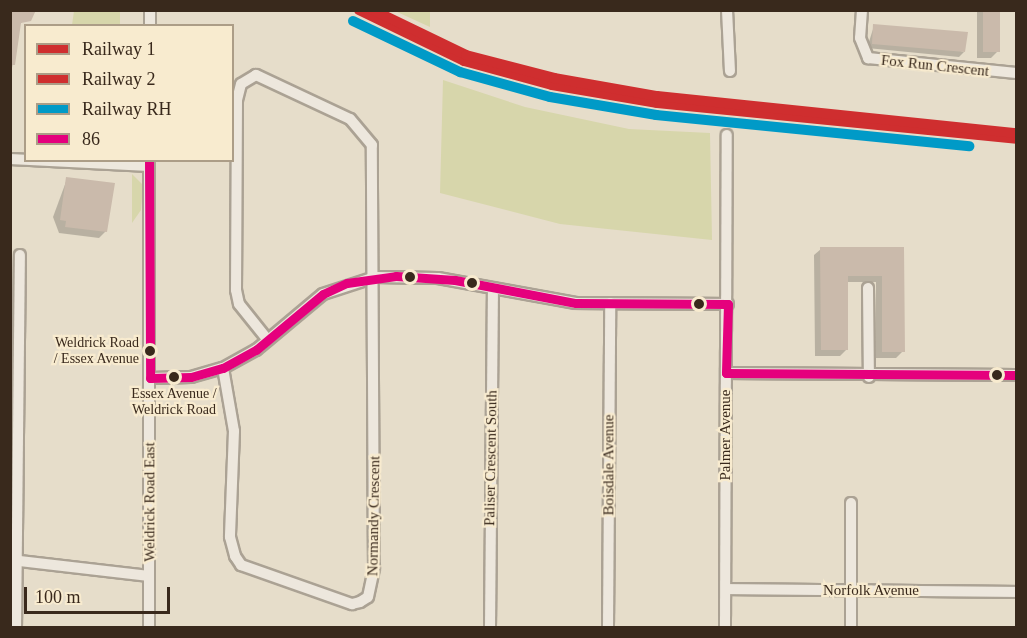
<!DOCTYPE html>
<html>
<head>
<meta charset="utf-8">
<style>
  body { margin:0 }
  #map { position:relative; width:1027px; height:638px; overflow:hidden; background:#e6ddca; font-family:Georgia,serif }
  div>[style] { position:absolute }
  [style*='--x'] { left:calc(var(--x)*1px); top:calc(var(--y)*1px); width:calc(var(--w)*1px); rotate:calc(var(--a)*1deg) }
  .green>* { inset:0; background:#d7d6ab }
  .shadow>* { inset:0; background:#0003 }
  .building>* { inset:0; background:#cabaab }
  .roads { filter:drop-shadow(2px 0 #aba294) drop-shadow(-2px 0 #aba294) drop-shadow(0 2px #aba294) drop-shadow(0 -2px #aba294) }
  .minor>* { height:10px; margin:-5px; padding:0 5px; transform-origin:5px; border-radius:5px; background:#ede7dd }
  .bus-1>* { height:9px; margin:-4.5px; padding:0 4.5px; transform-origin:4.5px; border-radius:4.5px; background:#e5007d }
  .rail-1>* { height:10px; margin:-5px; padding:0 5px; transform-origin:5px; border-radius:5px; background:#cf2e2f }
  .rail-2>* { height:10px; margin:-5px; padding:0 5px; transform-origin:5px; border-radius:5px; background:#cf2e2f }
  .rail-3>* { height:10px; margin:-5px; padding:0 5px; transform-origin:5px; border-radius:5px; background:#009ac7 }
  .dots>* { width:16px; height:16px; translate:-50% -50%; box-sizing:border-box; border:3px solid #f8ebcf; border-radius:50% }
  span { translate:-50% -50%; white-space:nowrap; text-align:center; line-height:1.15; -webkit-text-stroke:4.5px #f8ebcf; paint-order:stroke }
  .bus-label { font-size:14px; color:#39291c }
  .right { translate:-100% -50%; text-align:right }
  .street-label { font-size:15px; color:#39291c }
  .frame { position:absolute; inset:0; border:12px solid #39291c; pointer-events:none }
  .legend { position:absolute; left:24px; top:24px; width:210px; height:138px; box-sizing:border-box; background:#f8ebcf; border:2px solid #ac9d87; margin:0; padding:8px 10px; list-style:none; font-size:18px; color:#39291c }
  .legend li { display:flex; align-items:center; gap:12px; height:30px }
  .legend b { width:30px; border:2px solid #ac9d87 }
  .scale { position:absolute; left:24px; top:587px; width:146px; height:27px; box-sizing:border-box; border:3px solid #39291c; border-top:0; padding-left:8px; font-size:18px; line-height:21px; white-space:nowrap; color:#39291c; -webkit-text-stroke:4px #f8ebcf; paint-order:stroke }
</style>
</head>
<body>
<div id="map">
  <div class="green">
    <i style="clip-path:polygon(74px 11px,120px 11px,120px 25px,72px 25px)"></i>
    <i style="clip-path:polygon(395px 11px,430px 11px,430px 27px)"></i>
    <i style="clip-path:polygon(443px 80px,525px 107px,629px 129px,710px 133px,712px 240px,560px 224px,440px 193px)"></i>
    <i style="clip-path:polygon(132px 174px,143px 185px,141px 210px,132px 223px)"></i>
  </div>
  <div class="shadow">
    <i style="clip-path:polygon(10px 10px,34px 10px,19px 25px,10px 80px)"></i>
    <i style="clip-path:polygon(878px 10px,894px 10px,892px 12px)"></i>
    <i style="clip-path:polygon(977px 10px,998px 10px,998px 51px,991px 58px,977px 58px)"></i>
    <i style="clip-path:polygon(874px 26px,964px 52px,959px 57px,867px 48px)"></i>
    <i style="clip-path:polygon(67px 179px,106px 231px,99px 238px,59px 233px,53px 217px)"></i>
    <i style="clip-path:polygon(903px 248px,903px 351px,896px 358px,876px 358px,876px 282px,847px 282px,847px 349px,840px 356px,815px 356px,814px 255px,821px 249px)"></i>
  </div>
  <div class="building">
    <i style="clip-path:polygon(10px 10px,36px 10px,31px 21px,21px 23px,15px 65px,10px 65px)"></i>
    <i style="clip-path:polygon(983px 10px,1000px 10px,1000px 52px,983px 52px)"></i>
    <i style="clip-path:polygon(873px 24px,968px 32px,965px 52px,872px 44px)"></i>
    <i style="clip-path:polygon(66px 177px,115px 183px,107px 232px,65px 227px,66px 221px,60px 220px)"></i>
    <i style="clip-path:polygon(820px 247px,904px 247px,905px 352px,882px 352px,882px 276px,848px 276px,848px 350px,821px 350px)"></i>
  </div>
  <div class="roads">
    <div class="minor">
      <i style="--x:727;--y:10;--w:61;--a:87.2"></i>
      <i style="--x:862;--y:10;--w:28;--a:94"></i>
      <i style="--x:860;--y:38;--w:22;--a:68"></i>
      <i style="--x:868;--y:58;--w:149;--a:5.8"></i>
      <i style="--x:150;--y:26;--w:16;--a:-90"></i>
      <i style="--x:10;--y:159;--w:139;--a:2.9"></i>
      <i style="--x:149;--y:160;--w:468;--a:90"></i>
      <i style="--x:868;--y:288;--w:89;--a:89.4"></i>
      <i style="--x:223;--y:368;--w:64;--a:80.1"></i>
      <i style="--x:234;--y:431;--w:106;--a:92.2"></i>
      <i style="--x:230;--y:537;--w:20;--a:75"></i>
      <i style="--x:235;--y:556;--w:11;--a:56"></i>
      <i style="--x:241;--y:565;--w:118;--a:19.4"></i>
      <i style="--x:352;--y:604;--w:8;--a:-14"></i>
      <i style="--x:360;--y:602;--w:9;--a:-32"></i>
      <i style="--x:368;--y:597;--w:30;--a:-78"></i>
      <i style="--x:374;--y:568;--w:423;--a:-90.3"></i>
      <i style="--x:372;--y:145;--w:34;--a:-130"></i>
      <i style="--x:350;--y:119;--w:104;--a:-154.9"></i>
      <i style="--x:256;--y:75;--w:17;--a:149"></i>
      <i style="--x:241;--y:84;--w:16;--a:104"></i>
      <i style="--x:237;--y:100;--w:190;--a:90.3"></i>
      <i style="--x:236;--y:290;--w:14;--a:78"></i>
      <i style="--x:239;--y:304;--w:45;--a:51.3"></i>
      <i style="--x:726;--y:373;--w:290;--a:0.4"></i>
      <i style="--x:150;--y:378;--w:41;--a:-1.4"></i>
      <i style="--x:191;--y:377;--w:33;--a:-16"></i>
      <i style="--x:223;--y:368;--w:38;--a:-29"></i>
      <i style="--x:256;--y:350;--w:87;--a:-39.9"></i>
      <i style="--x:323;--y:294;--w:55;--a:-18.1"></i>
      <i style="--x:375;--y:277;--w:63;--a:0.9"></i>
      <i style="--x:438;--y:278;--w:140;--a:10.3"></i>
      <i style="--x:576;--y:303;--w:152;--a:0.4"></i>
      <i style="--x:851;--y:503;--w:125;--a:90"></i>
      <i style="--x:11;--y:560;--w:139;--a:6.6"></i>
      <i style="--x:726;--y:589;--w:290;--a:0.6"></i>
      <i style="--x:16;--y:628;--w:373;--a:-89.4"></i>
      <i style="--x:490;--y:628;--w:340;--a:-89.5"></i>
      <i style="--x:608;--y:628;--w:325;--a:-89.6"></i>
      <i style="--x:725;--y:628;--w:493;--a:-89.8"></i>
    </div>
  </div>
  <div class="bus-1">
    <i style="--x:149;--y:160;--w:218;--a:89.7"></i>
    <i style="--x:150;--y:378;--w:41;--a:-1.4"></i>
    <i style="--x:191;--y:377;--w:33;--a:-16"></i>
    <i style="--x:223;--y:368;--w:38;--a:-29"></i>
    <i style="--x:256;--y:350;--w:87;--a:-39.9"></i>
    <i style="--x:323;--y:294;--w:26;--a:-25"></i>
    <i style="--x:347;--y:283;--w:49;--a:-8.1"></i>
    <i style="--x:396;--y:276;--w:59;--a:3.9"></i>
    <i style="--x:455;--y:280;--w:123;--a:10.8"></i>
    <i style="--x:576;--y:303;--w:152;--a:0.4"></i>
    <i style="--x:728;--y:304;--w:69;--a:91.7"></i>
    <i style="--x:726;--y:373;--w:290;--a:0.4"></i>
  </div>
  <div class="rail-1">
    <i style="--x:359;--y:10;--w:117;--a:25.9"></i>
    <i style="--x:464;--y:61;--w:91;--a:15.3"></i>
    <i style="--x:552;--y:85;--w:107;--a:9.7"></i>
    <i style="--x:657;--y:103;--w:361;--a:5.7"></i>
  </div>
  <div class="rail-2">
    <i style="--x:373;--y:10;--w:103;--a:25.8"></i>
    <i style="--x:466;--y:55;--w:91;--a:14.6"></i>
    <i style="--x:554;--y:78;--w:105;--a:9.9"></i>
    <i style="--x:657;--y:96;--w:361;--a:5.9"></i>
  </div>
  <div class="rail-3">
    <i style="--x:353;--y:21;--w:119;--a:25.5"></i>
    <i style="--x:460;--y:72;--w:93;--a:15.5"></i>
    <i style="--x:550;--y:97;--w:108;--a:9.6"></i>
    <i style="--x:656;--y:115;--w:315;--a:5.7"></i>
  </div>
  <div class="dots">
    <i style="left:410px;top:277px;background:#39291c"></i>
    <i style="left:472px;top:283px;background:#39291c"></i>
    <i style="left:699px;top:304px;background:#39291c"></i>
    <i style="left:150px;top:351px;background:#39291c"></i>
    <i style="left:997px;top:375px;background:#39291c"></i>
    <i style="left:174px;top:377px;background:#39291c"></i>
  </div>
  <div class="bus-label">
    <span class="right" style="left:139px;top:351px">Weldrick Road<br>/ Essex Avenue</span>
    <span style="left:174px;top:402px">Essex Avenue /<br>Weldrick Road</span>
  </div>
  <div class="street-label">
    <span style="left:935px;top:66px;rotate:6deg">Fox Run Crescent</span>
    <span style="left:726px;top:435px;rotate:-90deg">Palmer Avenue</span>
    <span style="left:491px;top:458px;rotate:-89deg">Paliser Crescent South</span>
    <span style="left:609px;top:465px;rotate:-90deg">Boisdale Avenue</span>
    <span style="left:150px;top:502px;rotate:-90deg">Weldrick Road East</span>
    <span style="left:374px;top:516px;rotate:-89deg">Normandy Crescent</span>
    <span style="left:871px;top:591px">Norfolk Avenue</span>
  </div>
  <div class="frame"></div>
  <ul class="legend">
  <li><b style="height:8px;background:#cf2e2f"></b>Railway 1</li>
  <li><b style="height:8px;background:#cf2e2f"></b>Railway 2</li>
  <li><b style="height:8px;background:#009ac7"></b>Railway RH</li>
  <li><b style="height:8px;background:#e5007d"></b>86</li>
  </ul>
  <div class="scale">100 m</div>
</div>
</body>
</html>
